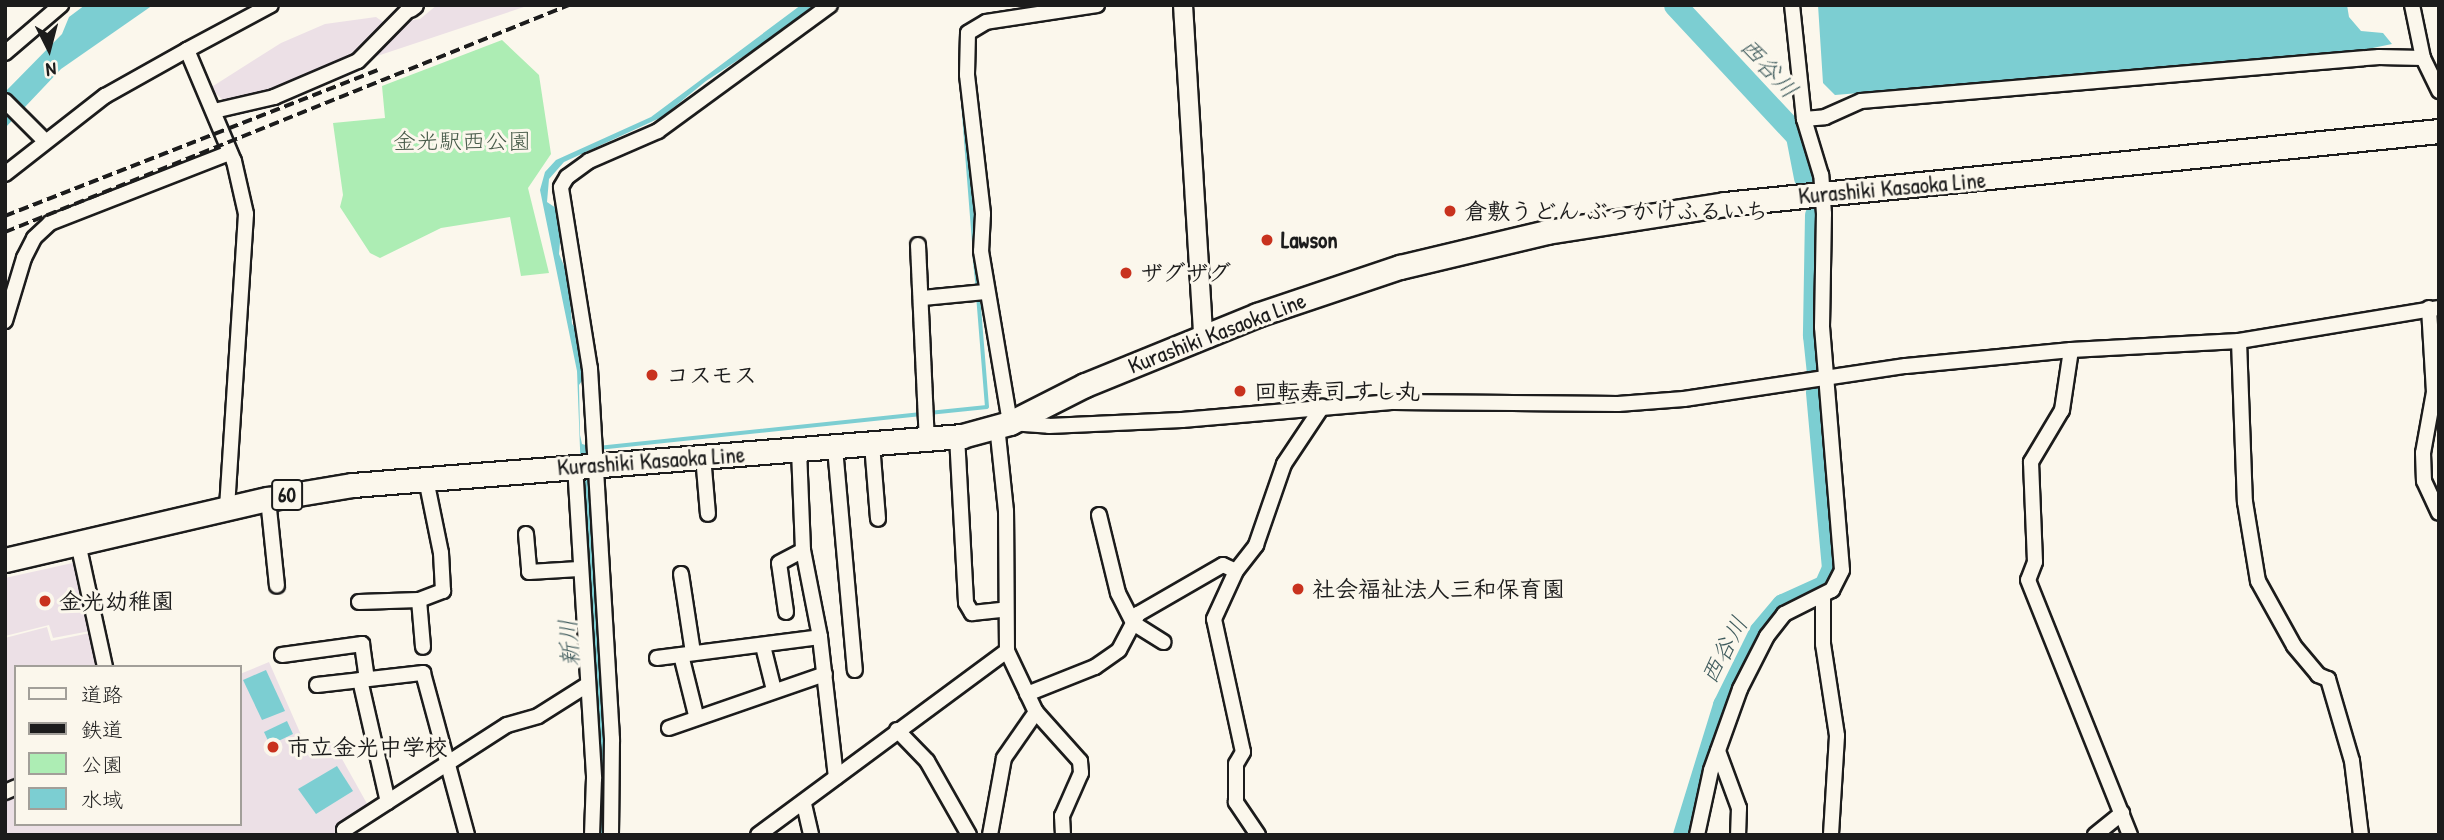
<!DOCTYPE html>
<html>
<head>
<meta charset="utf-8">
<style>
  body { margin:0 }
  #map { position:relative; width:2444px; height:840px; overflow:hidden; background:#fbf7ec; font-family:"Patrick Hand","Klee One",sans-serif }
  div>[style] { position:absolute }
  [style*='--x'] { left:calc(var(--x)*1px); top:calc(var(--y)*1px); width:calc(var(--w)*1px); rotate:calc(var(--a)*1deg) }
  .built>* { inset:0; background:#ece0e6 }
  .green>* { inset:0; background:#adedb4 }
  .water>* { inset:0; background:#7cced2 }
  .stream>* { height:3.5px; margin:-1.75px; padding:0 1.75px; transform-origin:1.75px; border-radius:1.75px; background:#7cced2 }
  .river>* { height:23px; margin:-11.5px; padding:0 11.5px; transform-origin:11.5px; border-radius:11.5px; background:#7cced2 }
  .roads { filter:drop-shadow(2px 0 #1c1c1c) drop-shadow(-2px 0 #1c1c1c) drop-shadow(0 2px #1c1c1c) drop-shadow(0 -2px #1c1c1c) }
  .minor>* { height:14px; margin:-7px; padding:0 7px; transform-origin:7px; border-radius:7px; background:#fbf7ec }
  .tertiary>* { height:18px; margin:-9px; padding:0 9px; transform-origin:9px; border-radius:9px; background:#fbf7ec }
  .primary>* { height:23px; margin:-11.5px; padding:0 11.5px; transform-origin:11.5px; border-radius:11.5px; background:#fbf7ec }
  .rail>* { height:3.5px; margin-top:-1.75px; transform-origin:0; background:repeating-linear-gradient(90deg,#1c1c1c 0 10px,transparent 0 15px) }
  .dots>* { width:19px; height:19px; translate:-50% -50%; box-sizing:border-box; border:4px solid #fbf7ec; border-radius:50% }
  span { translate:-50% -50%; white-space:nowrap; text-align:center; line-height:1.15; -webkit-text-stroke:6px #fbf7ec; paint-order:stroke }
  .shield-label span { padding:2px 5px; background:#fbf7ec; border:2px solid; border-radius:5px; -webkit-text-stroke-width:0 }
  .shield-label { font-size:21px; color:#1c1c1c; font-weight:700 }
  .park-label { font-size:23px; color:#485b4a }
  .street-label { font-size:23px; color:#1c1c1c }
  .poi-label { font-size:23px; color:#1c1c1c; font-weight:700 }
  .left { translate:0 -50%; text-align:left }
  .water-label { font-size:24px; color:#3e5a5c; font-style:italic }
  .frame { position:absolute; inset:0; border:7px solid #1c1c1c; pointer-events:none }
  .legend { position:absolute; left:14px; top:665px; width:228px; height:161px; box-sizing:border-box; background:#fbf7ec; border:2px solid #a29f99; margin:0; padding:9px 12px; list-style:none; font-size:21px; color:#1c1c1c }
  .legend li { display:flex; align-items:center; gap:14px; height:35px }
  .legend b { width:35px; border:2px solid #a29f99 }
  .north { position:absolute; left:14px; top:14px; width:70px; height:70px; -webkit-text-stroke:5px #fbf7ec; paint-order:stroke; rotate:174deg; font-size:19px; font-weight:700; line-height:28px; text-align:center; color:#1c1c1c }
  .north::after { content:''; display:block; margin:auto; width:24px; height:32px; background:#1c1c1c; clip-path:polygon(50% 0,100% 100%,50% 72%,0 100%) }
</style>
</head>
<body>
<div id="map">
  <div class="built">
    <i style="clip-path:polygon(437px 5px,530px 5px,248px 99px,223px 100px,210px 88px,281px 43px,325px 24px,376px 17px,386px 24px,420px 19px)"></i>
    <i style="clip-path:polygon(77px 562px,90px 631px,53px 638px,49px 625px,5px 636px,5px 578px)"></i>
    <i style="clip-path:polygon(47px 627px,51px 641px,90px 633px,99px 667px,16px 667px,16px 779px,5px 784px,5px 638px)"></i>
    <i style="clip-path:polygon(269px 662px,309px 753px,332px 741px,370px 809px,331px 835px,5px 835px,5px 800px,16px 795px,16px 824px,240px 824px,240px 674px)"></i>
  </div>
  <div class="green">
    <i style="clip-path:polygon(502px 40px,539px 75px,551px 154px,528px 188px,549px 273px,521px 276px,510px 217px,441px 228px,380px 258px,370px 253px,340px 207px,343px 195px,333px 123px,385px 118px,382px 86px)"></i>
  </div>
  <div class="water">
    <i style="clip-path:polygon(85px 5px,153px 5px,61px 69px,5px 128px,5px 92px,62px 34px,69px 17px)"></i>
    <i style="clip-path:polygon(801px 5px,822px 5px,706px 81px,662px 117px,564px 162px,549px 179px,547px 202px,556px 208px,561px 229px,559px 254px,568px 275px,572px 324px,580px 333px,585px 358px,580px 364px,587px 374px,579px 385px,580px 435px,582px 444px,589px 446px,605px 747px,605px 835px,595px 835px,577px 371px,540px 190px,545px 172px,556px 160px,651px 117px)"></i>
    <i style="clip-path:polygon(1818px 5px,2347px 5px,2349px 17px,2361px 31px,2383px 33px,2392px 44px,2353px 52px,1835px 95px,1823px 83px)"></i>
    <i style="clip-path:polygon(266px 670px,285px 711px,262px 720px,243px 680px)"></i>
    <i style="clip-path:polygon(287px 721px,293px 734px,270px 745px,264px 732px)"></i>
    <i style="clip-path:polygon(337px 766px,353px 791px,316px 814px,298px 789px)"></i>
  </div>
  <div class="stream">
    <i style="--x:961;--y:71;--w:38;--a:-88"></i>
    <i style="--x:962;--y:33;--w:23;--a:-41"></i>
    <i style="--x:963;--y:96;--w:153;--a:85.5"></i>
    <i style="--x:975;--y:257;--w:30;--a:84"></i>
    <i style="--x:929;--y:413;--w:58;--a:-5.9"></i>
    <i style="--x:987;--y:407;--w:112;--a:-94.6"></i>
    <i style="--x:598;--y:448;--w:325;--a:-6"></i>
  </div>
  <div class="river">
    <i style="--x:1675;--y:5;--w:179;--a:47"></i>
    <i style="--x:1797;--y:136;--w:42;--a:79"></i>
    <i style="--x:1816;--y:215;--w:120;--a:91"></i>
    <i style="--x:1814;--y:335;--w:38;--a:84"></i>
    <i style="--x:1684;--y:835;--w:136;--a:-72.9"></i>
    <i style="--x:1724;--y:705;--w:81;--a:-63.7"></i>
    <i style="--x:1760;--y:632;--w:35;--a:-50"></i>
    <i style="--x:1783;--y:605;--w:46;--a:-24.3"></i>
    <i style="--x:1825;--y:586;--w:20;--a:-66"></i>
    <i style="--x:1833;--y:568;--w:177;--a:-95.2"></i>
  </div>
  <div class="roads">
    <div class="minor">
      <i style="--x:1097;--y:5;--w:112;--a:171.3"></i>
      <i style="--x:986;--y:22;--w:21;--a:149"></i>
      <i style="--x:968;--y:33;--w:42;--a:91.4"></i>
      <i style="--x:967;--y:75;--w:140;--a:83.4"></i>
      <i style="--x:983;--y:214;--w:37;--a:93"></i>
      <i style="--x:981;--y:251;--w:174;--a:80.4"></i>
      <i style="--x:1010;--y:423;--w:39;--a:4"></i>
      <i style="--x:1049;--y:426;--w:133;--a:-2.6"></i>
      <i style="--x:1182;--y:420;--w:213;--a:-4.9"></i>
      <i style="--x:1394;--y:402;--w:224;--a:0.5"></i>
      <i style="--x:1618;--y:404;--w:66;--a:-4.3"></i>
      <i style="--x:1684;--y:399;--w:224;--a:-8.5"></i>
      <i style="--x:1906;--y:366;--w:166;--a:-5.5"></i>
      <i style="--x:2071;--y:350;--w:168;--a:-3.1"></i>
      <i style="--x:2239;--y:341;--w:203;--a:-9.4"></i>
      <i style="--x:2412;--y:5;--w:54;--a:78.3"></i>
      <i style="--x:2423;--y:58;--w:37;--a:64"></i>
      <i style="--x:187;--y:50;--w:95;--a:-28.2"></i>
      <i style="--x:5;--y:53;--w:74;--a:-40.6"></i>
      <i style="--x:5;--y:101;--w:57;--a:45"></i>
      <i style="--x:214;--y:111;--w:62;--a:-13.1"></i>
      <i style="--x:274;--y:97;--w:91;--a:-23.2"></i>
      <i style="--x:358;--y:61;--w:74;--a:-45.5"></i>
      <i style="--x:1804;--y:119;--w:21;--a:-5"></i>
      <i style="--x:1825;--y:117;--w:39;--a:-24"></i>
      <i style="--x:1861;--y:101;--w:520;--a:-4.86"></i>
      <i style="--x:2379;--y:57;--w:44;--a:1.3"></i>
      <i style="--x:5;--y:174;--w:127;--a:-38"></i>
      <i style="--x:105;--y:96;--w:94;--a:-29.3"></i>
      <i style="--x:187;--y:50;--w:121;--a:67.1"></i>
      <i style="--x:234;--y:161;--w:54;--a:77.2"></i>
      <i style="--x:246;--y:214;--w:295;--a:93.7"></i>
      <i style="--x:918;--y:245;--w:196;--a:87.4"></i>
      <i style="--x:922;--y:298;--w:64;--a:-5.4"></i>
      <i style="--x:2429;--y:308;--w:84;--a:86.6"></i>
      <i style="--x:2434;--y:392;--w:62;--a:100.2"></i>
      <i style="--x:2423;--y:453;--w:28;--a:88"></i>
      <i style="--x:2424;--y:481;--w:35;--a:65"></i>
      <i style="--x:5;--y:321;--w:66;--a:-73.2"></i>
      <i style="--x:24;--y:258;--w:22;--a:-63"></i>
      <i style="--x:34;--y:238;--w:22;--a:-43"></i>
      <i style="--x:50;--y:223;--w:193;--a:-21.3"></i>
      <i style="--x:2239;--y:341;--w:161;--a:87.9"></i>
      <i style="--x:2245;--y:502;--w:80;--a:80.7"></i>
      <i style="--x:2258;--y:581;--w:74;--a:61"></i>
      <i style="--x:2294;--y:646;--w:38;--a:50"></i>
      <i style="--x:2318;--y:675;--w:11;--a:22"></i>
      <i style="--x:2328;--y:679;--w:85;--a:73.7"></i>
      <i style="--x:2352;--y:761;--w:75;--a:83.1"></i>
      <i style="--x:2071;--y:350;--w:61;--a:98.5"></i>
      <i style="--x:2062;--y:410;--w:61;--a:120.8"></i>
      <i style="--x:2031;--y:462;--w:100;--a:87.7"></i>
      <i style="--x:2035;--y:562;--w:19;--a:111"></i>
      <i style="--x:2028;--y:580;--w:275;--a:68.2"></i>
      <i style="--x:957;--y:436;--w:167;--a:86.9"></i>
      <i style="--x:966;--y:603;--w:12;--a:59"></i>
      <i style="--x:972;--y:613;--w:31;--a:-6"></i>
      <i style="--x:872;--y:444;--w:75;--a:85.4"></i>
      <i style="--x:835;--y:448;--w:223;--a:84.9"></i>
      <i style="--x:799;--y:450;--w:100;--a:87.7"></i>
      <i style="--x:803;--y:550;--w:89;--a:78.9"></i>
      <i style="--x:820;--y:637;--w:141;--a:83.5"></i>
      <i style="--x:703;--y:456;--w:58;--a:85.1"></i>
      <i style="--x:575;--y:465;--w:314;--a:86.5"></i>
      <i style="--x:594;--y:778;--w:57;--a:92"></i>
      <i style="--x:268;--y:499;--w:87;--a:84.1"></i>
      <i style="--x:1099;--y:515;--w:80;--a:76.3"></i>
      <i style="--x:1118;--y:593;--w:34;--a:63"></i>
      <i style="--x:1133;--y:623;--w:36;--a:32"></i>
      <i style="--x:526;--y:534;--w:38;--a:85"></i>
      <i style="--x:529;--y:572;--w:50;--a:-3.4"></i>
      <i style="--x:78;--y:543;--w:127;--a:77.7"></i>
      <i style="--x:681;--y:574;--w:79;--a:81.3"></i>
      <i style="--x:1823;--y:597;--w:47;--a:90"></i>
      <i style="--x:1823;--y:644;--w:93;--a:81.3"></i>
      <i style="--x:1837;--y:736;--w:99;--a:93.5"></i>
      <i style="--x:419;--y:600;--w:47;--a:85.1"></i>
      <i style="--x:359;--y:602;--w:60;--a:-1.9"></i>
      <i style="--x:419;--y:600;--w:26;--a:-21"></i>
      <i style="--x:443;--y:591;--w:38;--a:-93"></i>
      <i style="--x:441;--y:553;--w:76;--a:-101.5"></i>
      <i style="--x:786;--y:612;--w:49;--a:-98.1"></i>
      <i style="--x:779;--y:563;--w:27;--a:-28"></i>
      <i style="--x:763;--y:646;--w:45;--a:76"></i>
      <i style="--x:1007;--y:651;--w:68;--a:64.6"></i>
      <i style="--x:1036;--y:712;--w:66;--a:48.1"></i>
      <i style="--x:1080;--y:761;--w:12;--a:85"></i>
      <i style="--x:1081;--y:773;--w:47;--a:113.8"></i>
      <i style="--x:1062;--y:816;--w:19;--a:87"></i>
      <i style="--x:282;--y:655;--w:81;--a:-7.8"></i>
      <i style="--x:362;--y:644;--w:35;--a:82"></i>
      <i style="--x:681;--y:655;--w:62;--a:76"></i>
      <i style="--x:657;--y:658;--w:164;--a:-7.3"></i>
      <i style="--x:360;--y:680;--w:125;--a:77.1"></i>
      <i style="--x:317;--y:685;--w:107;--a:-6.5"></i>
      <i style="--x:423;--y:673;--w:168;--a:74.8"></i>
      <i style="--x:1027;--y:694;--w:73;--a:-21.7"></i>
      <i style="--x:1095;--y:667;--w:29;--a:-35"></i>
      <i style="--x:1119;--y:650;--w:41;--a:-62.2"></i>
      <i style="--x:1138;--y:614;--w:98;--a:-30"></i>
      <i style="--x:1223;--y:565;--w:14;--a:25"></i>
      <i style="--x:669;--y:728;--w:165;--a:-19.1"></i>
      <i style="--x:897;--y:730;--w:43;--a:45.9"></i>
      <i style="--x:927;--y:761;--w:85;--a:60.4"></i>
      <i style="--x:1718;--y:751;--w:61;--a:69.8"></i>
      <i style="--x:1739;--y:808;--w:27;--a:92"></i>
      <i style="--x:5;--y:792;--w:12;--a:-24"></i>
      <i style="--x:804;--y:804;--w:32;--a:77"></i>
      <i style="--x:345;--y:835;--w:5;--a:-101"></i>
      <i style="--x:344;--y:830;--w:194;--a:-32.8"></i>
      <i style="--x:507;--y:725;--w:32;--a:-16"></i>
      <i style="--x:538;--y:716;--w:58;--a:-32.3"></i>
      <i style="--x:611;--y:835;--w:96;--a:-89.4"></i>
      <i style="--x:612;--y:739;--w:371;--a:-93.4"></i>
      <i style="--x:590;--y:369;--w:184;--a:-99.1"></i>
      <i style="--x:561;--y:187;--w:12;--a:-59"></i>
      <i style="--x:567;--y:177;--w:27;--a:-36"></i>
      <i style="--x:589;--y:161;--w:75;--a:-23.5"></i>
      <i style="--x:658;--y:131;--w:213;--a:-36.2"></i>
      <i style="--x:758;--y:835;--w:310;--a:-36.5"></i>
      <i style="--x:1007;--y:651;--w:140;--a:-90.4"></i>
      <i style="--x:1006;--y:511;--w:85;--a:-96"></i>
      <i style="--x:990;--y:835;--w:78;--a:-79.7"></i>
      <i style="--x:1004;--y:758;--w:56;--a:-55.2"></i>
      <i style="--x:1258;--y:835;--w:40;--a:-124"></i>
      <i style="--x:1236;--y:802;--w:38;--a:-90"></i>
      <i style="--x:1236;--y:764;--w:14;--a:-60"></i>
      <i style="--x:1243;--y:752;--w:136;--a:-102.3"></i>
      <i style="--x:1214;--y:619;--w:53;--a:-65.4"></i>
      <i style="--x:1236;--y:571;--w:33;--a:-52"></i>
      <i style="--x:1256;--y:545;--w:86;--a:-70.9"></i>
      <i style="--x:1284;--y:464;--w:69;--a:-56.3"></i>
      <i style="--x:1697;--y:835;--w:66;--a:-77.8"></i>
      <i style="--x:1711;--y:770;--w:86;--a:-70.3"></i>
      <i style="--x:1740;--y:689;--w:59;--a:-63"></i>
      <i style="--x:1767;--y:636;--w:28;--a:-52"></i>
      <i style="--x:1784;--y:614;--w:54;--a:-26.6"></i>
      <i style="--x:1832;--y:590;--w:22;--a:-63"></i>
      <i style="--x:1842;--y:570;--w:244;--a:-94.7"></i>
      <i style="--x:1822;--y:327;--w:113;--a:-89"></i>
      <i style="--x:1824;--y:214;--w:39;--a:-94"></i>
      <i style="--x:1821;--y:175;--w:59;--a:-106.9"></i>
      <i style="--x:1804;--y:119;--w:115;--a:-96"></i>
      <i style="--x:2095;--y:835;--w:35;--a:-39"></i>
    </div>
    <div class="tertiary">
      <i style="--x:1183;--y:5;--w:331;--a:86.5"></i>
      <i style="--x:410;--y:8;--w:5;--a:-37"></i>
    </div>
    <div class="primary">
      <i style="--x:5;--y:560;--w:270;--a:-13.1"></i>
      <i style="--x:268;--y:499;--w:86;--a:-9.4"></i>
      <i style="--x:353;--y:485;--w:611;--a:-4.6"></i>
      <i style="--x:962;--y:436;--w:50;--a:-15.2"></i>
      <i style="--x:1010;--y:423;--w:84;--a:-26.9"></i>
      <i style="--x:1085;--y:385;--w:186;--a:-22.1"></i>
      <i style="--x:1257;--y:315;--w:151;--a:-18.6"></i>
      <i style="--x:1400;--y:267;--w:151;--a:-13.4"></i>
      <i style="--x:1547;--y:232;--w:180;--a:-8.9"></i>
      <i style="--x:1725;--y:204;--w:718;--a:-5.84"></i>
    </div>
  </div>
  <div class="rail">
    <i style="--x:5;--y:216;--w:400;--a:-21.4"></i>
    <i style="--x:5;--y:232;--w:608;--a:-21.92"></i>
  </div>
  <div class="dots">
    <i style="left:1450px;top:211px;background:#c8321e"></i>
    <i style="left:1267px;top:240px;background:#c8321e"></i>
    <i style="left:1126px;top:273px;background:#c8321e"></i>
    <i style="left:652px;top:375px;background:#c8321e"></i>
    <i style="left:1240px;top:391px;background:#c8321e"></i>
    <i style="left:1298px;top:589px;background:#c8321e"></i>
    <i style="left:45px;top:601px;background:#c8321e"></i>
    <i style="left:273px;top:747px;background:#c8321e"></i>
  </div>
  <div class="shield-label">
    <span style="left:287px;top:495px">60</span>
  </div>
  <div class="park-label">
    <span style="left:462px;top:141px">金光駅西公園</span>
  </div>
  <div class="street-label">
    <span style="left:1892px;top:188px;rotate:-5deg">Kurashiki Kasaoka Line</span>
    <span style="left:1217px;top:333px;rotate:-21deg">Kurashiki Kasaoka Line</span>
    <span style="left:651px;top:461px;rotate:-4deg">Kurashiki Kasaoka Line</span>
  </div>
  <div class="poi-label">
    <span class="left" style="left:1464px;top:211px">倉敷うどん ぶっかけふるいち</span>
    <span class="left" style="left:1281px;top:240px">Lawson</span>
    <span class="left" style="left:1140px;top:273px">ザグザグ</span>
    <span class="left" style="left:666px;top:375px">コスモス</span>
    <span class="left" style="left:1254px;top:391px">回転寿司 すし丸</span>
    <span class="left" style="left:1312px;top:589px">社会福祉法人三和保育園</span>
    <span class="left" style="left:59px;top:601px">金光幼稚園</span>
    <span class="left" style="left:287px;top:747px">市立金光中学校</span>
  </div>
  <div class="water-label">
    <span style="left:1769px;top:68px;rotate:47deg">西谷川</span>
    <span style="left:569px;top:643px;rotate:-94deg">新川</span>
    <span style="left:1724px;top:650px;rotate:-62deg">西谷川</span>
  </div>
  <div class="frame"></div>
  <ul class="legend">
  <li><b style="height:9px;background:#fbf7ec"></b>道路</li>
  <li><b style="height:9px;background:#1c1c1c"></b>鉄道</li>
  <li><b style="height:19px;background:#adedb4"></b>公園</li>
  <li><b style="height:19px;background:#7cced2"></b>水域</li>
  </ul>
  <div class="north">N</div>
</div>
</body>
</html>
